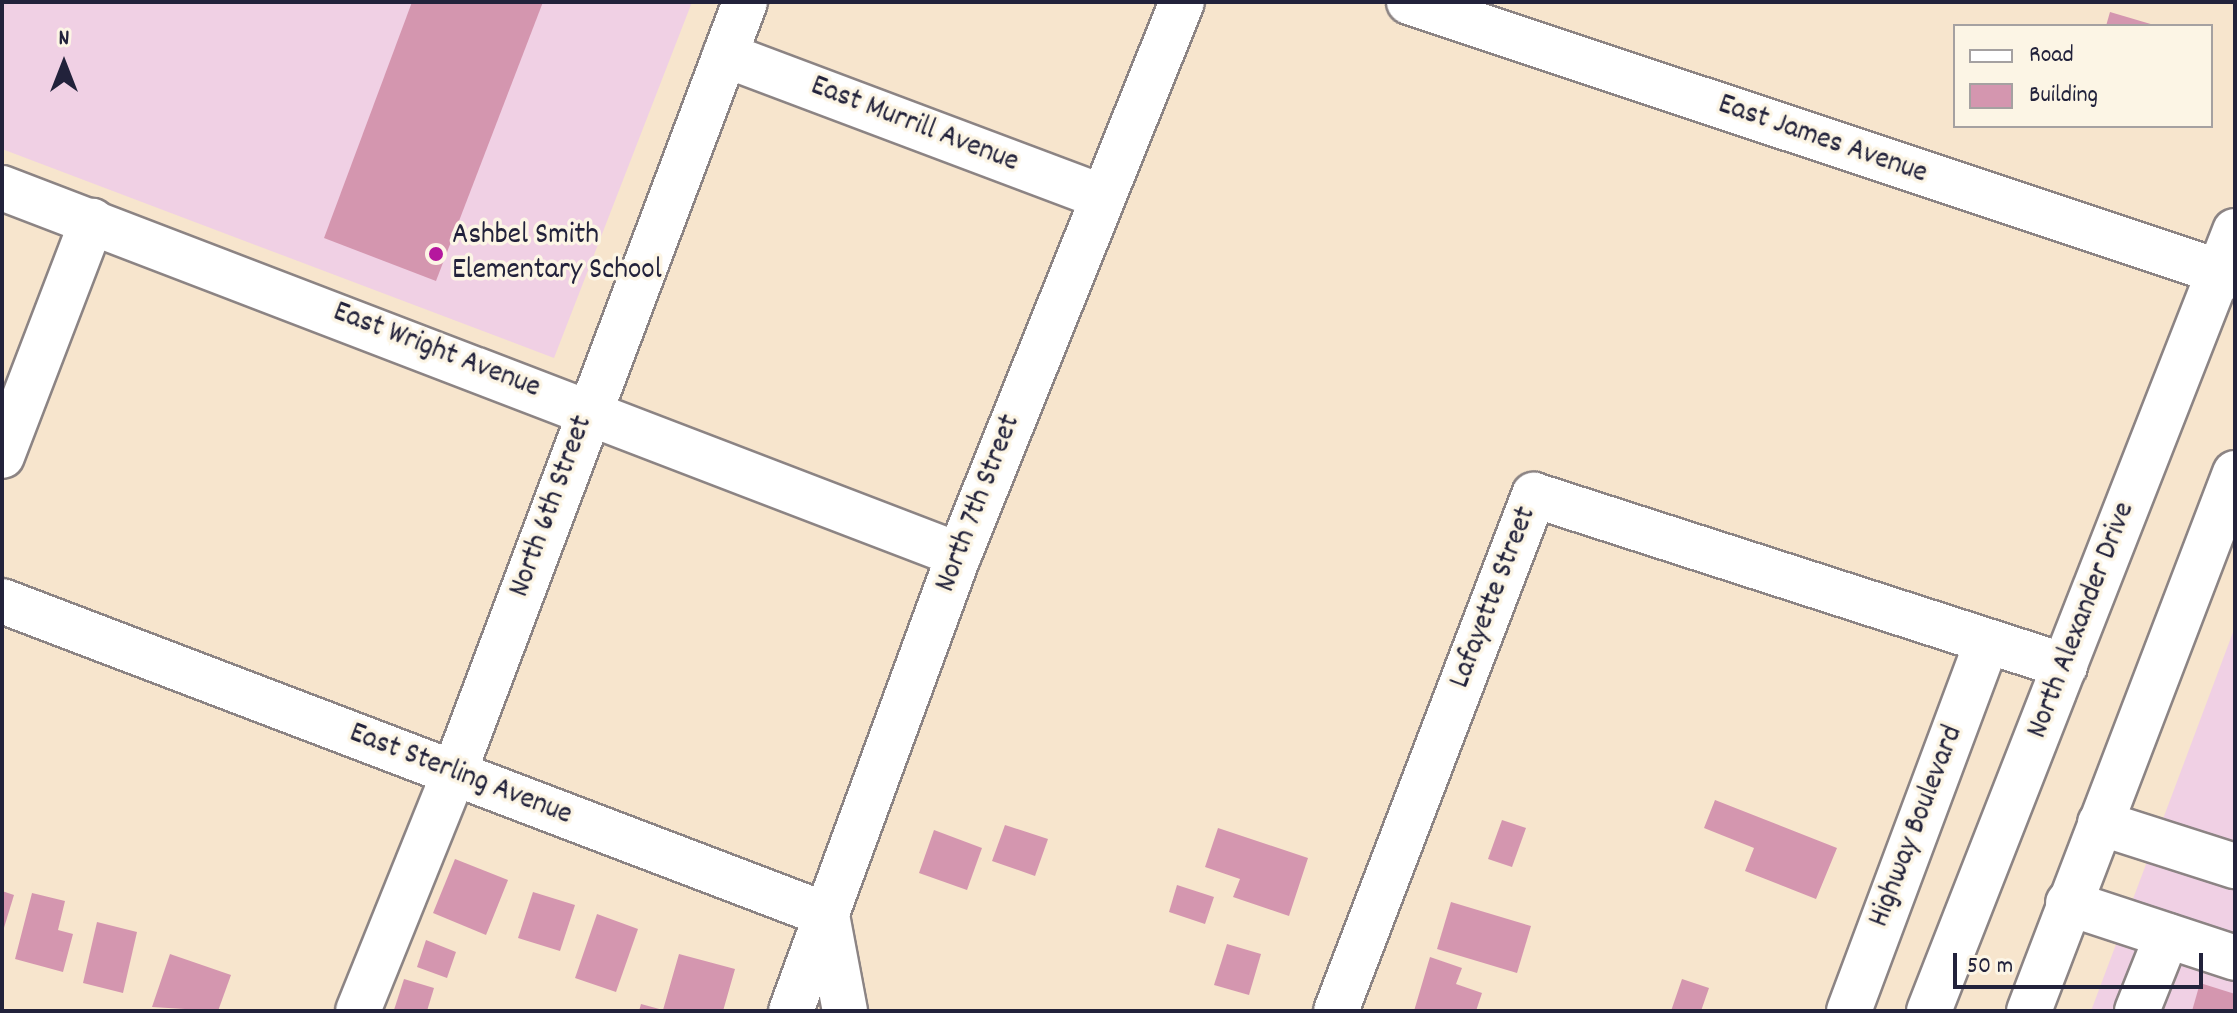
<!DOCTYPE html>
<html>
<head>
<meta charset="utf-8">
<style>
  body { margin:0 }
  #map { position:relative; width:2237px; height:1013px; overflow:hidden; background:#f7e5cd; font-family:Dekko,sans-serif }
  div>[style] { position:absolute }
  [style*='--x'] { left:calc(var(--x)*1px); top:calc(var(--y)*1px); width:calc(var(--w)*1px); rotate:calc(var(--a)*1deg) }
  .built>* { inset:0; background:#f0d0e4 }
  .building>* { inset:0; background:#d496af }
  .roads { filter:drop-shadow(2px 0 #8c8484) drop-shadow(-2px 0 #8c8484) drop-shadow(0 2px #8c8484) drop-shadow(0 -2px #8c8484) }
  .minor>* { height:44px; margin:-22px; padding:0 22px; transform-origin:22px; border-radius:22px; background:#fff }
  .major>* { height:44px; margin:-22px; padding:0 22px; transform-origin:22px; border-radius:22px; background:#fff }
  .dots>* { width:22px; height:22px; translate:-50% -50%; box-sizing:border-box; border:4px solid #fcf5e5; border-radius:50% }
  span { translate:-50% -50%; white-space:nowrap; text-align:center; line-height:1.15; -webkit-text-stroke:7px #fcf5e5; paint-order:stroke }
  .street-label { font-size:30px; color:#22223b }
  .poi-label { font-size:30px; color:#22223b }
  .left { translate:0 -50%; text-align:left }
  .frame { position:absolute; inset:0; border:4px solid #22223b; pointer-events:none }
  .legend { position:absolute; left:1953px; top:24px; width:260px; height:104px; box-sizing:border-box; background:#fcf5e5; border:2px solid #a5a1a1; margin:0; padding:10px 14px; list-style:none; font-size:24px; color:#22223b }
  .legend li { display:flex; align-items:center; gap:16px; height:40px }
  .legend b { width:40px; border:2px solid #a5a1a1 }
  .north { position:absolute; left:24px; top:24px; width:80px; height:80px; -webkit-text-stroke:6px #fcf5e5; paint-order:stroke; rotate:0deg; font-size:22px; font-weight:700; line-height:32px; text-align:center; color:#22223b }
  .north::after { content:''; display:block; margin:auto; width:28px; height:36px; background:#22223b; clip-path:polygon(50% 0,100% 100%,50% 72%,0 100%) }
  .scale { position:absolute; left:1953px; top:953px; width:250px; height:36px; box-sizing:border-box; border:4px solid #22223b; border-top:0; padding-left:10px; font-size:24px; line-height:28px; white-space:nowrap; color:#22223b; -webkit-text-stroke:6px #fcf5e5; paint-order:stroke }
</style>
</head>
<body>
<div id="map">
  <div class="built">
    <i style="clip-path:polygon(2px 2px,692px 2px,554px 358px,2px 149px)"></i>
    <i style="clip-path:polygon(2235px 627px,2235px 1011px,2091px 1011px)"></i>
  </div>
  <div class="building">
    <i style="clip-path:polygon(412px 2px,543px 2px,436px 281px,324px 238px)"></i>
    <i style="clip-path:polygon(2110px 12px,2154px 25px,2154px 26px,2106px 26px)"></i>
    <i style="clip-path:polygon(1715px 800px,1837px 848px,1816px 899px,1745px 871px,1754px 848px,1704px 828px)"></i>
    <i style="clip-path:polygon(1502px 820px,1526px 828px,1512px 867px,1488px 859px)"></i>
    <i style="clip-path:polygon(1005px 825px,1048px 839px,1035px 876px,992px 861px)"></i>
    <i style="clip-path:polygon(1218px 828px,1308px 858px,1289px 916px,1233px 897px,1240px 879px,1205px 867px)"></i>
    <i style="clip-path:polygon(934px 830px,982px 848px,967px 890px,919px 873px)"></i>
    <i style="clip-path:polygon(455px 859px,508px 880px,486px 935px,433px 913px)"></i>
    <i style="clip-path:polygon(1177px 885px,1214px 897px,1205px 924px,1169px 912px)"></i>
    <i style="clip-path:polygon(2px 891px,14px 895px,3px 931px,2px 931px)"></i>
    <i style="clip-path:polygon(533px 892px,575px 905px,560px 951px,518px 938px)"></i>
    <i style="clip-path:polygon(32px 893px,65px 901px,58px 930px,73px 934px,63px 972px,15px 959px)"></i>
    <i style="clip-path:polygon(1451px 902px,1531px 926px,1517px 973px,1437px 949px)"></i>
    <i style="clip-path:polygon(597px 914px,638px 929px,616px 992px,575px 978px)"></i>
    <i style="clip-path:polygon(97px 922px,137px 932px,123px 993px,83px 983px)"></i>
    <i style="clip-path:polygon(426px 940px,456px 952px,447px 978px,417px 967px)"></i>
    <i style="clip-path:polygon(1227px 944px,1261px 954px,1249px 995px,1214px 985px)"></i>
    <i style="clip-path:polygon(170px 954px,231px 975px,218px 1011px,152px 1007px)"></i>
    <i style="clip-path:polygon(679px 954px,735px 969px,723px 1011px,639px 1011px,641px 1004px,663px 1010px)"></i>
    <i style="clip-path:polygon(1430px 957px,1462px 968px,1456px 984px,1482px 993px,1476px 1011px,1414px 1011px)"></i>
    <i style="clip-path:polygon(404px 979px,434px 988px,427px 1011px,394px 1010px)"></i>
    <i style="clip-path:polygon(1682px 979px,1709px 988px,1701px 1011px,1671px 1011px)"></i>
    <i style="clip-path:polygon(2200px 983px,2235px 994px,2235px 1011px,2192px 1011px)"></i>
  </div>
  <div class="roads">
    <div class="minor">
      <i style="--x:1409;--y:2;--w:871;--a:18.41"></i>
      <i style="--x:725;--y:55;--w:403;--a:20.6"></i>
      <i style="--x:2;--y:188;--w:1025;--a:20.98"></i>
      <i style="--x:2;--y:456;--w:252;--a:-69"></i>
      <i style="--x:2100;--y:823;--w:142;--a:17.7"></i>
      <i style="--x:2068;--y:903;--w:176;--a:18.2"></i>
      <i style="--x:358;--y:1011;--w:257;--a:-68"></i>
      <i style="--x:454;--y:773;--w:824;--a:-69.32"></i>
      <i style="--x:791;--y:1011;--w:486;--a:-69.8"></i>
      <i style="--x:959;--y:555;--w:596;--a:-68.04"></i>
      <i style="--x:1336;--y:1011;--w:553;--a:-69.01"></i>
      <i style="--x:1534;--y:495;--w:558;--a:17.85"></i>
      <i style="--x:1849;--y:1011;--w:394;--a:-69.5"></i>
      <i style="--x:2137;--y:1011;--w:81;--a:-68.2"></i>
    </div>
    <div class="major">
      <i style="--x:2;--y:601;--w:883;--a:20.84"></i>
      <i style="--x:827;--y:915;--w:98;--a:79.4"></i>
      <i style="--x:1929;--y:1011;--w:838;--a:-68.58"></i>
      <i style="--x:2029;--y:1011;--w:576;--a:-69.05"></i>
    </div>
  </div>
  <div class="dots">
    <i style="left:436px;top:254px;background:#b5179e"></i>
  </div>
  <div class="street-label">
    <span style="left:914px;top:126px;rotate:21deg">East Murrill Avenue</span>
    <span style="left:1822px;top:141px;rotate:19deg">East James Avenue</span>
    <span style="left:436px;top:352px;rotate:21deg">East Wright Avenue</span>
    <span style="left:980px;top:504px;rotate:-69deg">North 7th Street</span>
    <span style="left:553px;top:507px;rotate:-70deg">North 6th Street</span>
    <span style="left:1495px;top:598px;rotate:-69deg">Lafayette Street</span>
    <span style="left:2083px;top:621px;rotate:-69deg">North Alexander Drive</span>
    <span style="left:460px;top:776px;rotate:21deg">East Sterling Avenue</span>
    <span style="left:1918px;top:827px;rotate:-69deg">Highway Boulevard</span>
  </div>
  <div class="poi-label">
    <span class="left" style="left:452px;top:254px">Ashbel Smith<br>Elementary School</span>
  </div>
  <div class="frame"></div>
  <ul class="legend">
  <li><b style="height:10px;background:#fff"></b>Road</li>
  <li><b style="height:22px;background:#d496af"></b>Building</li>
  </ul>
  <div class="north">N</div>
  <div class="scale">50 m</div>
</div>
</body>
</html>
